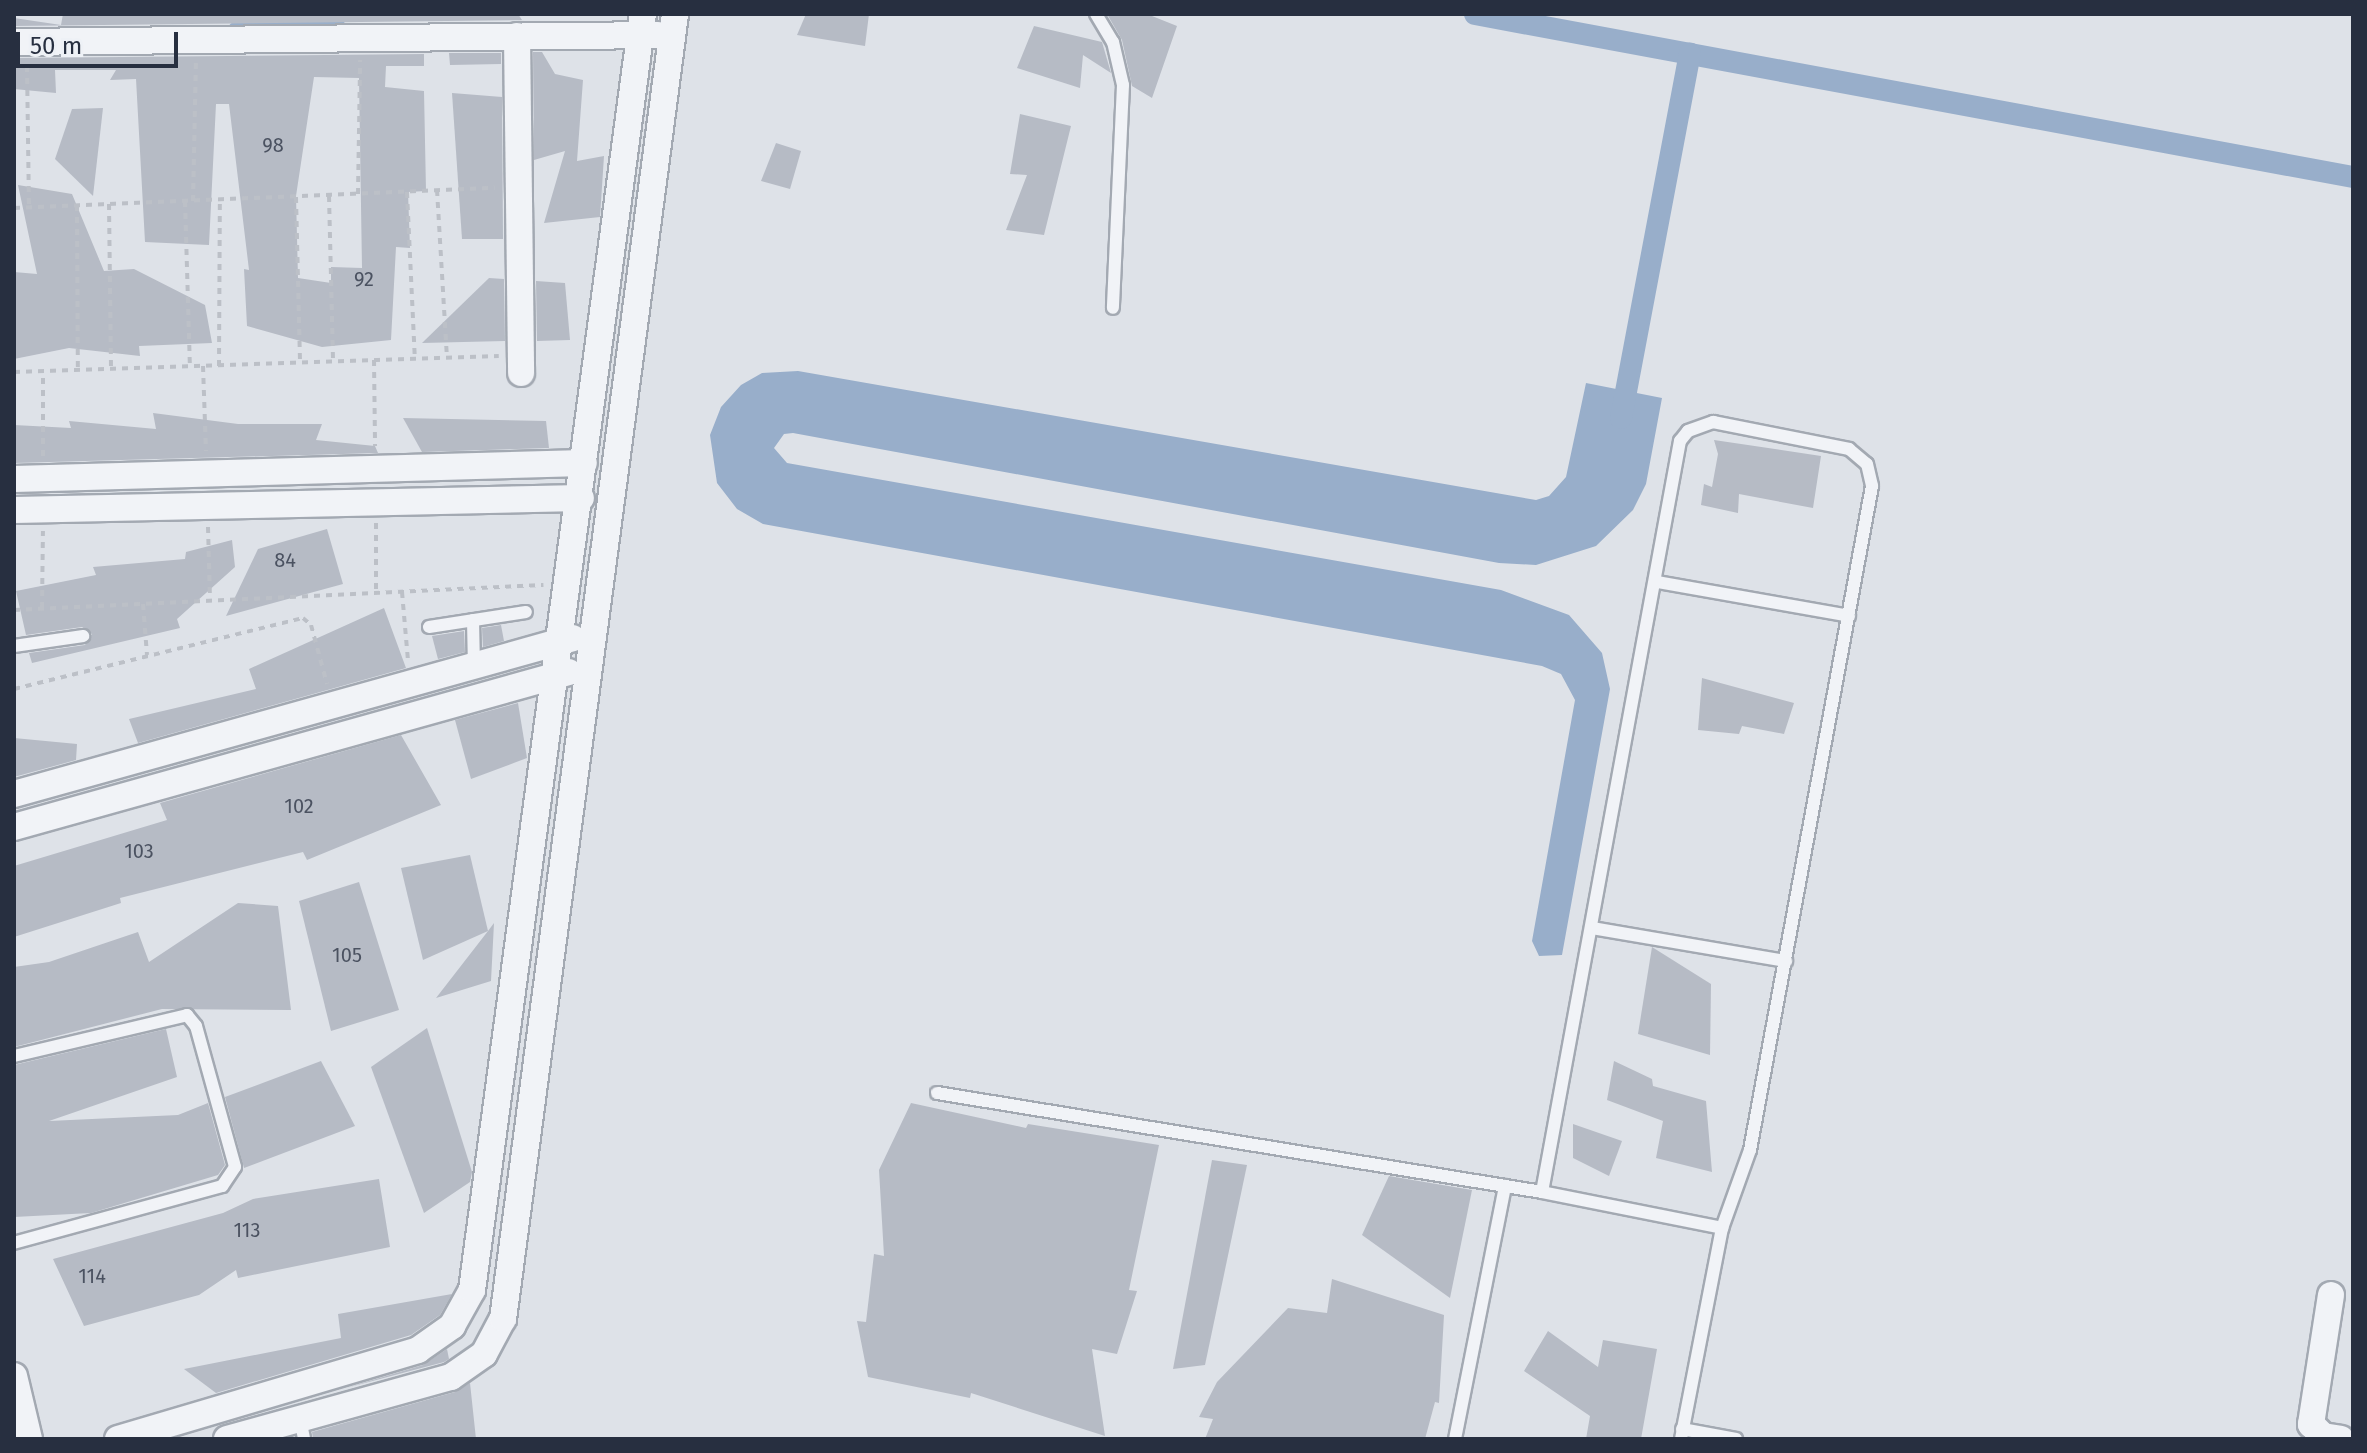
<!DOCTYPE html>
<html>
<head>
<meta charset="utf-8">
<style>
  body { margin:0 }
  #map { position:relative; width:2367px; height:1453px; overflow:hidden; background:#dee2e8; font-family:"Fira Sans",sans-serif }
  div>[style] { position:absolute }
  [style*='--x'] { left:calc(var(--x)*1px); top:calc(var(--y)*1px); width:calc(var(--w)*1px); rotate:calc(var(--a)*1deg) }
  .water>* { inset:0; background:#98aeca }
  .canal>* { height:22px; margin:-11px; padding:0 11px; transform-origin:11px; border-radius:11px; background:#98aeca }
  .building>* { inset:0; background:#b6bbc5 }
  .path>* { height:4px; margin-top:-2px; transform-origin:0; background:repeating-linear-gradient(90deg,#bcc0c7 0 6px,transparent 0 12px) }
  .roads { filter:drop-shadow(2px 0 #a3a9b2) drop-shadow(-2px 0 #a3a9b2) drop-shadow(0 2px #a3a9b2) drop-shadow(0 -2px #a3a9b2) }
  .lane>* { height:12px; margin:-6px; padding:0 6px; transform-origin:6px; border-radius:6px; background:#f1f3f7 }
  .street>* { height:26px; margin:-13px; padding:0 13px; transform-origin:13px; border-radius:13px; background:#f1f3f7 }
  span { translate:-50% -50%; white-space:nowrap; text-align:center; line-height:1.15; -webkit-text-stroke:7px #eef1f6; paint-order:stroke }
  .number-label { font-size:20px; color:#4b5261 }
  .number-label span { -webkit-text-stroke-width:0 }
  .frame { position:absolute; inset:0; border:16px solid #272f40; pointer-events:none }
  .scale { position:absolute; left:16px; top:32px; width:162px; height:36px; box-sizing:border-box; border:4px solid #272f40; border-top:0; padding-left:10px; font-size:24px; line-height:28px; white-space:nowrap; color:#272f40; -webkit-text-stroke:6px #eef1f6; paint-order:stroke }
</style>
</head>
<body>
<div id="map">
  <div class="water">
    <i style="clip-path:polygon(798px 371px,1536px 500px,1549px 496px,1566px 477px,1586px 383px,1662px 398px,1646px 484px,1633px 510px,1596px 546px,1536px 565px,1499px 563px,793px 433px,784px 434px,774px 448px,787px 463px,1501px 590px,1569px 615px,1602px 653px,1610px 689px,1562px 955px,1539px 956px,1532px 941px,1575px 700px,1561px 674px,1542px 666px,763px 524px,737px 509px,717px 483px,710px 435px,721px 407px,741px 385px,762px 373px)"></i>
  </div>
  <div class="canal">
    <i style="--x:1475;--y:14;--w:893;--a:10.52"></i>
    <i style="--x:238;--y:32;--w:101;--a:-10.3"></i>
    <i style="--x:1621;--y:418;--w:371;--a:-79.3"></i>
  </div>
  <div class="building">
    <i style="clip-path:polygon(63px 14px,518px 14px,522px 20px,14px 26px,14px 18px,61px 25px)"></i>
    <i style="clip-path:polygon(806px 14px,869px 14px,865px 46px,797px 35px)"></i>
    <i style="clip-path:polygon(1107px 14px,1147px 14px,1177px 26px,1152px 98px,1132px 86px,1122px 40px)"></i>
    <i style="clip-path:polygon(1034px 26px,1102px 42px,1111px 73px,1083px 55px,1080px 88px,1017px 68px)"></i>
    <i style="clip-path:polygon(533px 52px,542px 52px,555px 74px,583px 80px,577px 161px,604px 156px,600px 217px,544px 223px,565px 151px,534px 160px)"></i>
    <i style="clip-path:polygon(449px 53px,501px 53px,501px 64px,450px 65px)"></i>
    <i style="clip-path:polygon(evenodd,424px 54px,424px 66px,386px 66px,385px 87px,424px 91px,426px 191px,408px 192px,410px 248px,396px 247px,391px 340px,322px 347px,247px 326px,244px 269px,249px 270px,229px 104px,216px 104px,209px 245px,145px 242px,136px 79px,110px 80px,116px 70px,55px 70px,56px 93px,14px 89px,14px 58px,424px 54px,314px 77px,359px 78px,362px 268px,331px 267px,331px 283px,298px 278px,296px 196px,314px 77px)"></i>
    <i style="clip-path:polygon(452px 93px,502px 97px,503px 239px,462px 239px)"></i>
    <i style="clip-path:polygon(103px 108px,93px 196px,55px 159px,72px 109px)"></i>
    <i style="clip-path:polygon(1020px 114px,1071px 126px,1044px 235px,1006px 230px,1027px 175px,1010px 174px)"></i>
    <i style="clip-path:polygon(776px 143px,801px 151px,790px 189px,761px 181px)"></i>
    <i style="clip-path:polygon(18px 185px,72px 194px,104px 271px,134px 269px,205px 305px,212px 343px,139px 346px,140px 356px,69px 348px,14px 359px,14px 272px,37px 274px)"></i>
    <i style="clip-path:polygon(489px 278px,504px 279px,505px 341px,422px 343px)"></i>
    <i style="clip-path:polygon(536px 281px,565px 283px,570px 340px,537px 341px)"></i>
    <i style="clip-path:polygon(153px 413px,238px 424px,322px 424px,316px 440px,375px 446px,378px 453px,14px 463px,14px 425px,71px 428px,69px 421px,156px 429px)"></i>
    <i style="clip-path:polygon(403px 418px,546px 421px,549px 448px,422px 452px)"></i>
    <i style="clip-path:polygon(1714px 440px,1821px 456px,1813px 508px,1739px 494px,1738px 513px,1701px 505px,1704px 484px,1712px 487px,1718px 454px)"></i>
    <i style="clip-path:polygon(327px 529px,343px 584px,226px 616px,258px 549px)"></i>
    <i style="clip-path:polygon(232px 540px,235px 567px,177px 619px,180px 628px,32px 663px,29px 653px,85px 645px,92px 634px,82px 627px,26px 635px,16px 591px,96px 575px,93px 567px,185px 559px,186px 552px)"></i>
    <i style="clip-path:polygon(384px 608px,406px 668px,138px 743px,129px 719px,256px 689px,249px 669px)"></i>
    <i style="clip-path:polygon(501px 625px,504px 641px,483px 647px,482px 628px)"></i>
    <i style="clip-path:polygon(464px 631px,465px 652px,438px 659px,432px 636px)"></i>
    <i style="clip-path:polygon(1702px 678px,1794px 703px,1784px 734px,1742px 726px,1739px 734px,1698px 730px)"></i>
    <i style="clip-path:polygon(518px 703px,527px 758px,471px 779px,455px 720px)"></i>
    <i style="clip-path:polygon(401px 735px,441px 805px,307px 860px,303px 852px,120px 898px,121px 903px,14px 937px,14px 866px,167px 820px,160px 803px)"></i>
    <i style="clip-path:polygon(14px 738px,77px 744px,76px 760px,14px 777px)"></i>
    <i style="clip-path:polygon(470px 855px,488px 931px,423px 960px,401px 868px)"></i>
    <i style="clip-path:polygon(359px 882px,399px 1010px,331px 1031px,299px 901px)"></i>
    <i style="clip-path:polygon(238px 903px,278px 906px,291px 1010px,162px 1009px,14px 1047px,14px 967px,49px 962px,138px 932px,149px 962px)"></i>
    <i style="clip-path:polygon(494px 923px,491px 981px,436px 998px,488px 931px)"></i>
    <i style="clip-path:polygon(1652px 947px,1711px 984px,1710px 1055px,1638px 1034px)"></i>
    <i style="clip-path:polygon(427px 1028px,472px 1172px,470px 1182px,424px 1213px,371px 1067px)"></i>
    <i style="clip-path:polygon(166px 1029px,177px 1077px,49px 1121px,178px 1115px,208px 1103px,225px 1165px,218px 1175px,91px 1213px,14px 1217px,14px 1065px)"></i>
    <i style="clip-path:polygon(321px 1061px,355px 1126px,244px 1168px,225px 1097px)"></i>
    <i style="clip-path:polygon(1614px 1061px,1652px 1079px,1653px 1086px,1706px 1101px,1712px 1172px,1656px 1158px,1663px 1121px,1607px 1100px)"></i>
    <i style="clip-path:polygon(911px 1103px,1026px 1128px,1028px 1124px,1159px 1145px,1129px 1290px,1137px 1291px,1117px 1354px,1092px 1349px,1105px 1436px,971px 1393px,970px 1398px,868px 1377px,857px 1321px,866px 1322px,874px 1254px,884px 1256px,879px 1170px)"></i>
    <i style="clip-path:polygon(1573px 1124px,1622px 1141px,1609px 1176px,1573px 1158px)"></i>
    <i style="clip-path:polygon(1212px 1160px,1247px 1165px,1205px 1365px,1173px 1369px)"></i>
    <i style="clip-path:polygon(1389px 1176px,1472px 1190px,1450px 1298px,1362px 1235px)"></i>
    <i style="clip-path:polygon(379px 1179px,390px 1247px,238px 1278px,236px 1270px,199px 1295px,84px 1326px,53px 1259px,223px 1213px,253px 1199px)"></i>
    <i style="clip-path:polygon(1332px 1279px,1444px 1315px,1439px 1403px,1435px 1402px,1425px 1439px,1205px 1439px,1213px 1419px,1199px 1417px,1217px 1382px,1288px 1308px,1327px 1313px)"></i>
    <i style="clip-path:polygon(452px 1294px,440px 1315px,411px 1335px,216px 1393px,184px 1369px,341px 1338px,338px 1314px)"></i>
    <i style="clip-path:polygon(1548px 1331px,1598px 1367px,1603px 1340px,1657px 1349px,1641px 1439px,1586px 1439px,1590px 1416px,1524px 1371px)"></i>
    <i style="clip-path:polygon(447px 1349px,449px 1359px,444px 1362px,346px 1388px,423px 1365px)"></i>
    <i style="clip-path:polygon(470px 1383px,476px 1439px,313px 1439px,312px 1432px,455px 1392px)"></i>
  </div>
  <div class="path">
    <i style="--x:27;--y:66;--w:141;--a:89.2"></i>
    <i style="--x:437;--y:190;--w:168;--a:86.6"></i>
    <i style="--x:407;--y:192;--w:167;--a:87.3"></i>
    <i style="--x:358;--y:194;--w:134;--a:-89.1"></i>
    <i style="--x:329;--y:196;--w:166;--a:88.6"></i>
    <i style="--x:296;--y:197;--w:166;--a:88.6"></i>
    <i style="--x:185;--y:201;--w:166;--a:88.3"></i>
    <i style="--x:193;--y:201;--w:138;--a:-88.8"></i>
    <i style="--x:109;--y:204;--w:165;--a:89.3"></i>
    <i style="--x:77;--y:205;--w:165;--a:89.7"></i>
    <i style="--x:14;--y:208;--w:481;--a:-2.4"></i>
    <i style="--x:374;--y:360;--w:86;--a:89.3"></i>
    <i style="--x:203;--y:366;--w:85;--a:88"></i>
    <i style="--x:219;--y:366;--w:166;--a:-89.7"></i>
    <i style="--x:14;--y:372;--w:485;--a:-1.9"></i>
    <i style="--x:43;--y:456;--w:83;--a:-90"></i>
    <i style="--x:376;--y:523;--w:70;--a:90"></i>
    <i style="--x:208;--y:527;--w:73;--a:88.4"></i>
    <i style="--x:402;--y:592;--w:69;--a:85"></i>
    <i style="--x:143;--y:604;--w:51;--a:85.5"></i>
    <i style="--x:42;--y:608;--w:77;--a:-89.3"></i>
    <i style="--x:14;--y:610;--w:530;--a:-2.71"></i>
    <i style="--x:14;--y:689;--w:298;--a:-13.8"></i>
    <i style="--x:303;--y:618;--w:11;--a:41"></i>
    <i style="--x:311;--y:625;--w:61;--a:74.8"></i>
  </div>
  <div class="roads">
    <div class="lane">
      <i style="--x:1096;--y:14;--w:33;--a:59"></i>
      <i style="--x:1113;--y:42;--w:44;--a:76.9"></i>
      <i style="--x:1123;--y:85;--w:223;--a:92.6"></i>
      <i style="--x:1657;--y:582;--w:195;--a:10"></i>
      <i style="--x:473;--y:620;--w:46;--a:88.8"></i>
      <i style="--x:429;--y:627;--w:98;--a:-8.8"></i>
      <i style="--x:14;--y:646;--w:70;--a:-8.2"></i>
      <i style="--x:1592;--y:928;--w:197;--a:9.7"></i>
      <i style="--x:14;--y:1056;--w:178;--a:-13.3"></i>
      <i style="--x:187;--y:1015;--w:14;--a:51"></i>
      <i style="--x:196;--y:1026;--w:146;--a:74.5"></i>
      <i style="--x:235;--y:1167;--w:23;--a:124"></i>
      <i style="--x:222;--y:1186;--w:216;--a:164.7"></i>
      <i style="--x:937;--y:1093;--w:613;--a:9.29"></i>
      <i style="--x:1542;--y:1192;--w:184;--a:11.3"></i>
      <i style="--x:1542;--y:1192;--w:764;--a:-79.59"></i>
      <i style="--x:1680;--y:441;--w:13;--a:-51"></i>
      <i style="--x:1688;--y:431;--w:27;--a:-20"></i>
      <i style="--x:1713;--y:422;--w:139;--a:11.2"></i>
      <i style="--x:1849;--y:449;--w:23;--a:40"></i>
      <i style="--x:1867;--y:464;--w:23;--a:77"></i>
      <i style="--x:1872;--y:486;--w:675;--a:100.41"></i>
      <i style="--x:1750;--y:1150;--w:83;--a:109.7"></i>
      <i style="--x:1722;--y:1228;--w:215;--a:101"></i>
      <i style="--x:300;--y:1418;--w:21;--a:79"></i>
      <i style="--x:1682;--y:1429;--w:55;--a:10.5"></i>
      <i style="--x:1455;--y:1439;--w:258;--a:-78.8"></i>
    </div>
    <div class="street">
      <i style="--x:517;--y:36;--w:337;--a:89.3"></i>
      <i style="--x:14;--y:42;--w:644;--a:-0.62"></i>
      <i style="--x:14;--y:479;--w:570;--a:-1.61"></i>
      <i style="--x:14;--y:510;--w:567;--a:-1.21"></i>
      <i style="--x:14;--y:794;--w:580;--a:-15.59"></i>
      <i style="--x:14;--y:827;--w:576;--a:-15.6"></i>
      <i style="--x:2331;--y:1295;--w:131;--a:98.8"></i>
      <i style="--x:2311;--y:1424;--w:17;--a:45"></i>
      <i style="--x:2323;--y:1436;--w:18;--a:9"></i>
      <i style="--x:14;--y:1376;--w:65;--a:76.6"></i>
      <i style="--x:118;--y:1439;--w:313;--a:-16.5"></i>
      <i style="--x:418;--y:1350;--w:42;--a:-35.2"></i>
      <i style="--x:452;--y:1326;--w:41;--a:-60.9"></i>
      <i style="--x:472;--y:1290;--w:1287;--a:-82.37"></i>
      <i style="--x:227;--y:1439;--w:232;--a:-15.5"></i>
      <i style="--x:451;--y:1377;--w:40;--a:-34.9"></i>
      <i style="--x:484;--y:1354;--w:40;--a:-62"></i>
      <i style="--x:503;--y:1319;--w:1316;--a:-82.49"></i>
    </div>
  </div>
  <div class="number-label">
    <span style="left:273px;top:145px">98</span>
    <span style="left:364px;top:279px">92</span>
    <span style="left:285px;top:560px">84</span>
    <span style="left:299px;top:806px">102</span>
    <span style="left:139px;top:851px">103</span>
    <span style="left:347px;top:955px">105</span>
    <span style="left:247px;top:1230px">113</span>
    <span style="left:92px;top:1276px">114</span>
  </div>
  <div class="frame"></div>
  <div class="scale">50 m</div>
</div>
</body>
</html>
